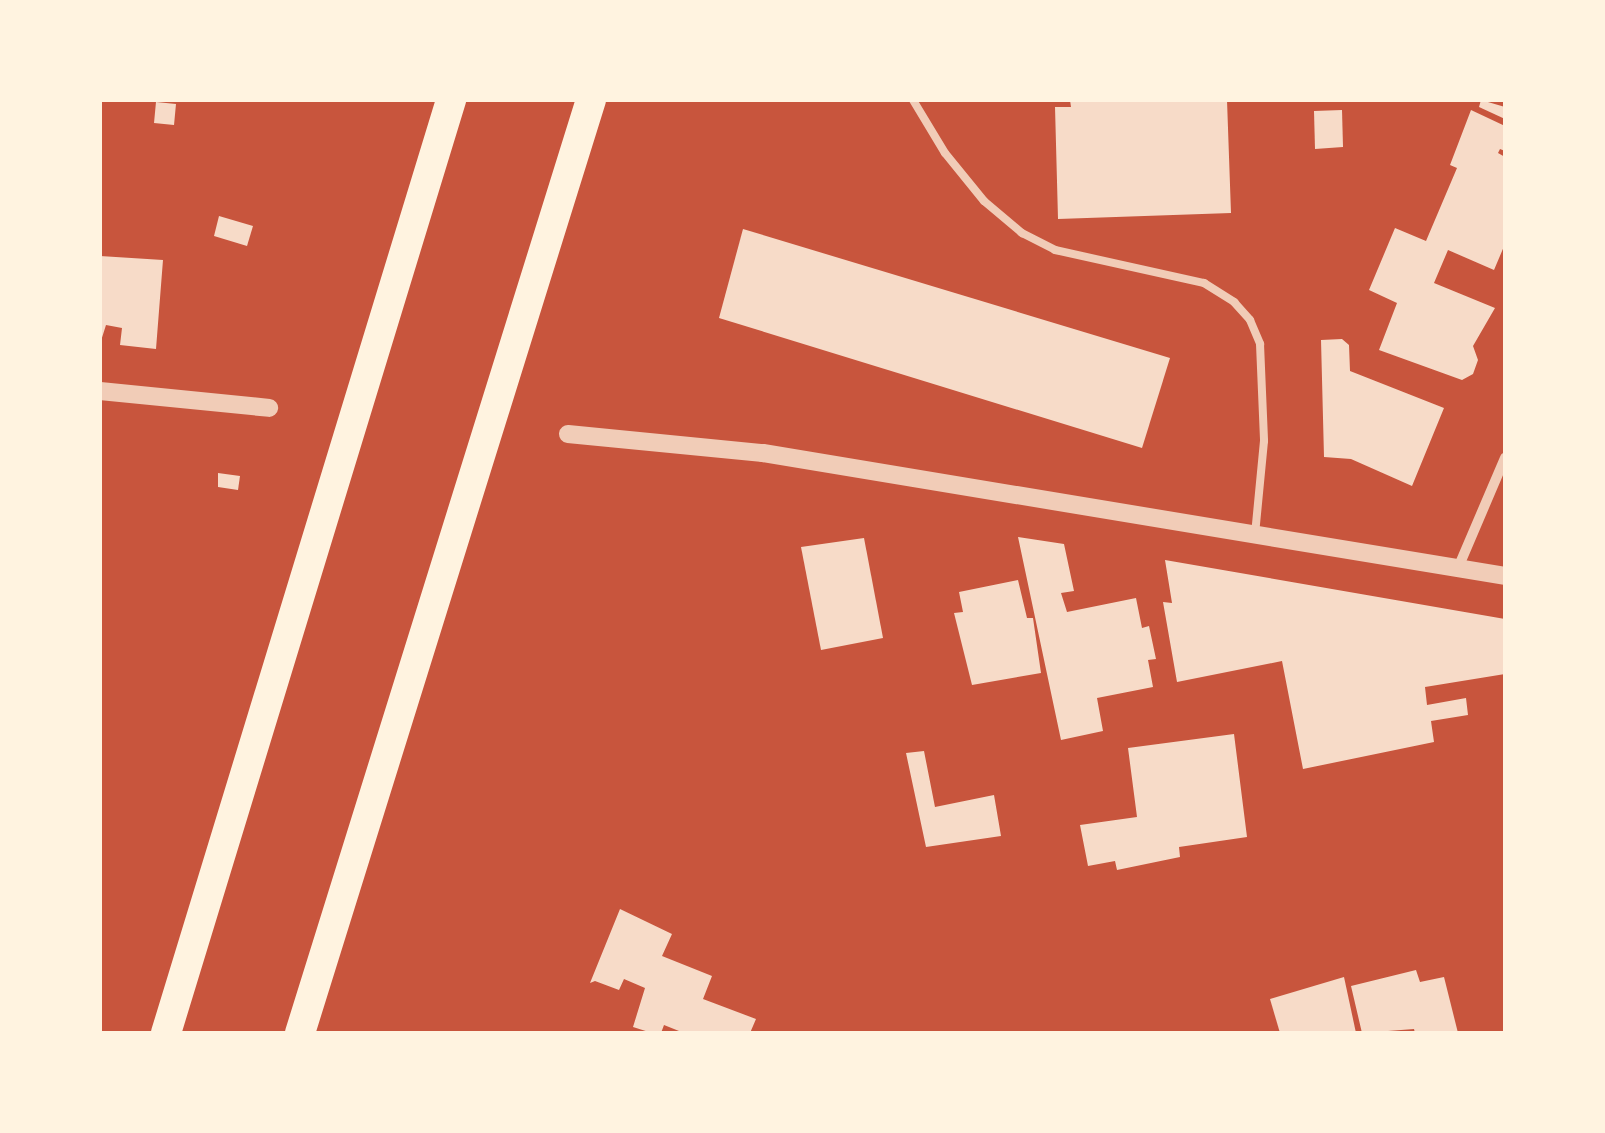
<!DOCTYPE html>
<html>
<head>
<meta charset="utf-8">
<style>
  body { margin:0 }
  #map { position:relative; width:1605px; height:1133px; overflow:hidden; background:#c8553d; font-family:Jost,sans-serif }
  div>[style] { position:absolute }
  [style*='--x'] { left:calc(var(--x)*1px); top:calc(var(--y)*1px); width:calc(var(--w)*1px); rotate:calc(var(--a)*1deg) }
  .building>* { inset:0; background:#f7dbc8 }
  .service>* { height:8px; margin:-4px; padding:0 4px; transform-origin:4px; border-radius:4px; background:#f1ccb7 }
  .minor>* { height:10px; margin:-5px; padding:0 5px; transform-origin:5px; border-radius:5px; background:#f1ccb7 }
  .tertiary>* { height:18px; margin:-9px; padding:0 9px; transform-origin:9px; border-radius:9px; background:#f1ccb7 }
  .motorway>* { height:30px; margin:-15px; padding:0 15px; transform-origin:15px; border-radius:15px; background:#fff3e0 }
  span { translate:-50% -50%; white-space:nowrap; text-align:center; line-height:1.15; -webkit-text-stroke:8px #fff3e0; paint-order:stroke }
  .frame { position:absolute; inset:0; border:102px solid #fff3e0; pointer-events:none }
</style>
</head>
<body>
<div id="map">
  <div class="building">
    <i style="clip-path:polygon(1070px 100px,1227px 100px,1231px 213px,1058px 219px,1055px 107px,1071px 107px)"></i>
    <i style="clip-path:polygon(1481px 100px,1505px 107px,1505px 119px,1479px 107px)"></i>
    <i style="clip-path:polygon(156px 102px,176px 104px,174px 125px,154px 123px)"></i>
    <i style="clip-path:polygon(1342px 110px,1343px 147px,1315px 149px,1314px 111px)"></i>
    <i style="clip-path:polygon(1471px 110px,1505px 126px,1505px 151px,1500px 149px,1498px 153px,1505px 157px,1505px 244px,1494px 270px,1448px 250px,1434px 283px,1495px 308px,1473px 346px,1478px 360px,1473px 374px,1462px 380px,1379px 350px,1397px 303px,1369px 290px,1395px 228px,1426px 241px,1457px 168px,1450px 165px)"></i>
    <i style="clip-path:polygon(219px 216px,253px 226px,247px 246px,214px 236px)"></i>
    <i style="clip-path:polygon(743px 229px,1170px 358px,1142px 448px,719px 318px)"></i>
    <i style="clip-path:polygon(100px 256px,163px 260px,156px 349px,120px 345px,122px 328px,106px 325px,100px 344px)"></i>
    <i style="clip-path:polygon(1342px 339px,1349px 345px,1350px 371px,1444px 408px,1412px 486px,1351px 459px,1324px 457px,1321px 340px)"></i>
    <i style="clip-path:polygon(218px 473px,240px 476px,238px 490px,218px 487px)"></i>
    <i style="clip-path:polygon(1018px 537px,1064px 544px,1074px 591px,1061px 593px,1067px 612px,1136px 598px,1142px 628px,1149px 626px,1156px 659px,1148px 660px,1153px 687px,1097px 698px,1103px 731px,1061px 740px)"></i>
    <i style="clip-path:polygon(864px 538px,883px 638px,821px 650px,801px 547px)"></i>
    <i style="clip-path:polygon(1165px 560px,1505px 619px,1505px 674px,1425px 687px,1427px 705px,1466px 698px,1468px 715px,1431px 721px,1434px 742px,1303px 769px,1282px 661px,1177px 682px,1163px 602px,1172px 603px)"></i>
    <i style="clip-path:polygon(1018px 580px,1027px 618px,1033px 618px,1041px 673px,972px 685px,954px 613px,963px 612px,959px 592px)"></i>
    <i style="clip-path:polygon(1234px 734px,1247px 837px,1179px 847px,1180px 857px,1117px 870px,1115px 861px,1088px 866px,1080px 825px,1137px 817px,1128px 748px)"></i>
    <i style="clip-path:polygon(924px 751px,935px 807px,994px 795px,1001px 836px,926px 847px,906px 753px)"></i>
    <i style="clip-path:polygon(620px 909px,672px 934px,662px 956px,712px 976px,703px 999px,756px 1019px,750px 1033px,684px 1033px,664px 1025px,661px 1033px,652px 1033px,633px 1027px,645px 988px,624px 979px,619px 990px,595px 981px,590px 983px)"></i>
    <i style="clip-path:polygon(1416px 970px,1420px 982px,1444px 977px,1458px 1033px,1415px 1033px,1414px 1029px,1362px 1033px,1351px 986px)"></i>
    <i style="clip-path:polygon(1344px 977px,1356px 1033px,1280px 1033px,1270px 999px)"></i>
  </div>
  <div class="service">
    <i style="--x:913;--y:100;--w:62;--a:58.9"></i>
    <i style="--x:945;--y:153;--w:62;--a:50.9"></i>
    <i style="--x:984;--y:201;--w:50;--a:40.1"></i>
    <i style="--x:1022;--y:233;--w:37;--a:27"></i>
    <i style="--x:1055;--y:250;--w:153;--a:12.5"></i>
    <i style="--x:1204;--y:283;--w:36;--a:32"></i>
    <i style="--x:1234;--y:302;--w:24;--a:48"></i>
    <i style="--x:1250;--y:320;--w:26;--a:67"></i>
    <i style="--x:1260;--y:344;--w:97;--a:87.6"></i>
    <i style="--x:1264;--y:441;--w:94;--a:95.5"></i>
  </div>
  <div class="minor">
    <i style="--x:1458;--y:568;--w:120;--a:-66.9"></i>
  </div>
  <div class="tertiary">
    <i style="--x:100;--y:391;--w:170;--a:5.7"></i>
    <i style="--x:568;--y:434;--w:196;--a:5.6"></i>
    <i style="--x:763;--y:453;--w:752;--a:9.41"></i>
  </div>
  <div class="motorway">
    <i style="--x:166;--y:1033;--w:976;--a:-73.01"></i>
    <i style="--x:300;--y:1033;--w:977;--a:-72.68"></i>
  </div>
  <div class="frame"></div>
</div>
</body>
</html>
